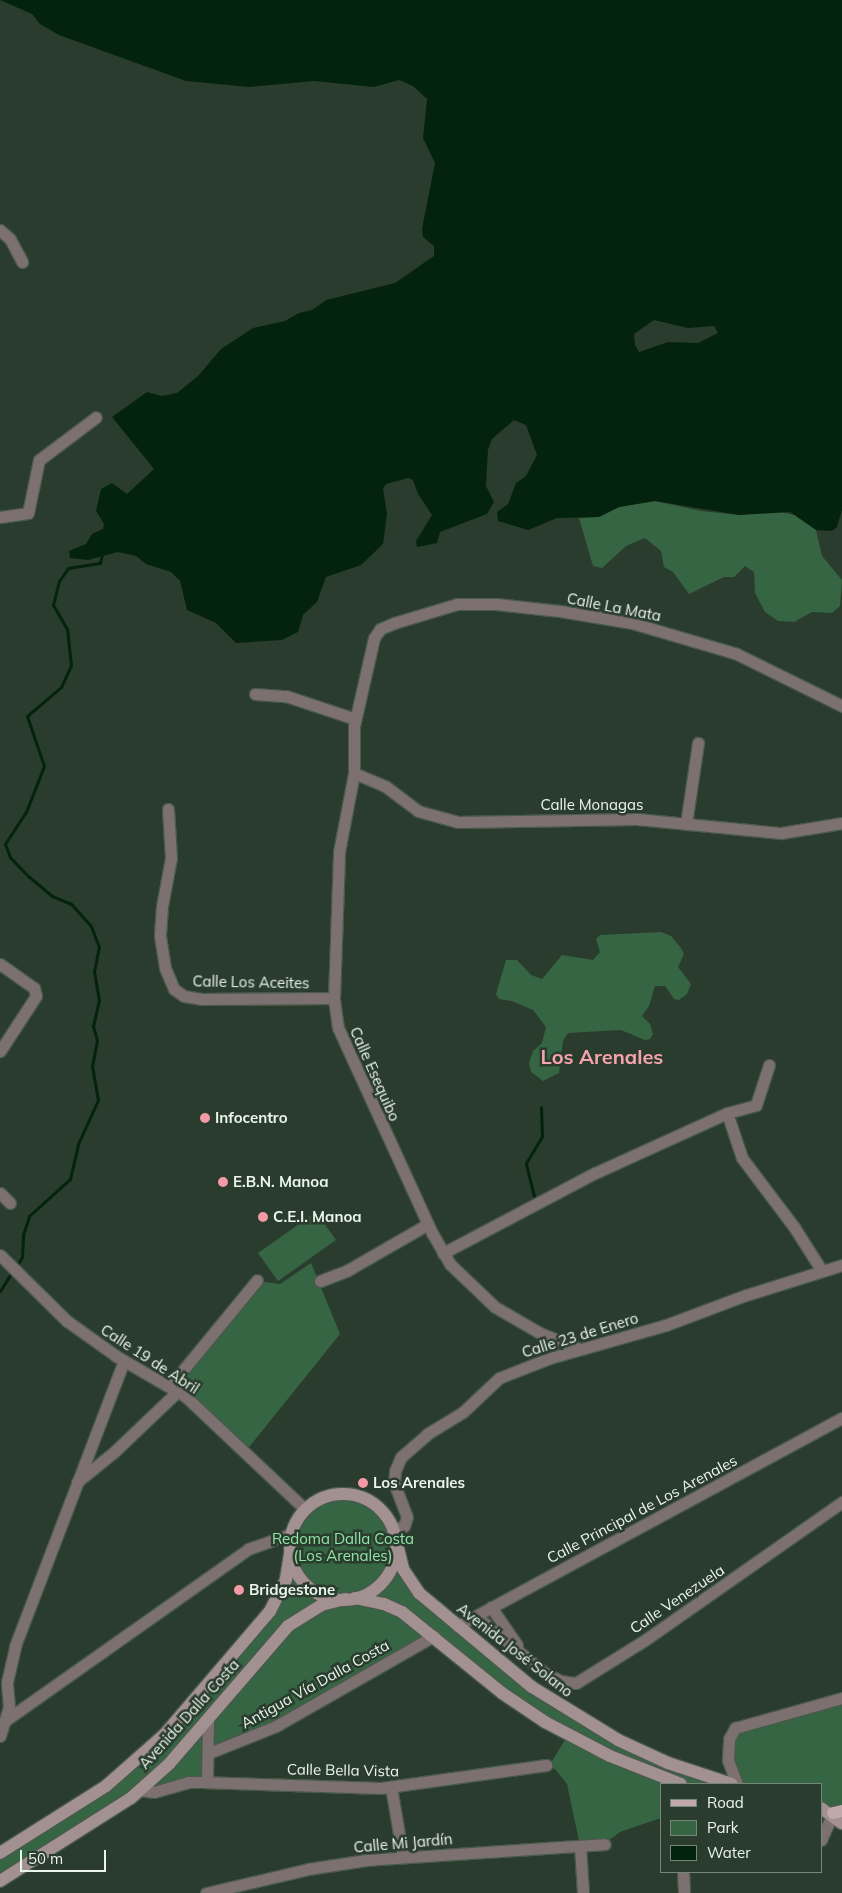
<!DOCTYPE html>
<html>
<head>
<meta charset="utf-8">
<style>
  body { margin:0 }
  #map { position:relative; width:842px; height:1893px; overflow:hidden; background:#2a3c2e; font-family:Mulish,sans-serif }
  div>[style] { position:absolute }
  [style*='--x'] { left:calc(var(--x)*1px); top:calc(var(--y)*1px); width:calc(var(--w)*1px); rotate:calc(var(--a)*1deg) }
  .green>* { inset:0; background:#366543 }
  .water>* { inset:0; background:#04230e }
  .stream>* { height:3px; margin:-1.5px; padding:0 1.5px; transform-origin:1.5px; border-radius:1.5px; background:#04230e }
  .roads { filter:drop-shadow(1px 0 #495a4c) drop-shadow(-1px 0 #495a4c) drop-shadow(0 1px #495a4c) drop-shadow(0 -1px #495a4c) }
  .street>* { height:11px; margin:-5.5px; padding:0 5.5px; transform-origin:5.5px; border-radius:5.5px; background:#7d7071 }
  .secondary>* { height:12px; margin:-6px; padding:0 6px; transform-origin:6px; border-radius:6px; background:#a39091 }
  .secondary>.ring { margin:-6px; padding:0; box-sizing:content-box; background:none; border:12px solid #a39091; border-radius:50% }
  .primary>* { height:12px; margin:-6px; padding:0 6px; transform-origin:6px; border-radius:6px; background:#c1a8aa }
  .dots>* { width:14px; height:14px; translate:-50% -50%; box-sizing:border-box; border:2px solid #2a3c2e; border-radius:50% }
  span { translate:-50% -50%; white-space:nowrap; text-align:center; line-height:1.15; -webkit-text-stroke:5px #2a3c2e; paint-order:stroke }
  .street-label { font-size:15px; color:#eaf6ec }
  .poi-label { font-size:15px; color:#eaf6ec; font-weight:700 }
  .left { translate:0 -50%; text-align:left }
  .park-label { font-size:15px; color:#90e5a6 }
  .district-label { font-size:20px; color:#f7a3ad; font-weight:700 }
  .legend { position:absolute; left:660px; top:1783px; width:162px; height:90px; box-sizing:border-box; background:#2a3c2e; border:1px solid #77867a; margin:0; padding:6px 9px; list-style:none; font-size:15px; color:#eaf6ec }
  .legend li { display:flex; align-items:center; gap:10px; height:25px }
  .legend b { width:25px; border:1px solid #77867a }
  .scale { position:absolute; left:20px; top:1850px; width:86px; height:22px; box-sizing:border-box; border:2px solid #eaf6ec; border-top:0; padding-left:6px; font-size:15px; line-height:18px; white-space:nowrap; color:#eaf6ec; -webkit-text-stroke:4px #2a3c2e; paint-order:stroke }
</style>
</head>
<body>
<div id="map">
  <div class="green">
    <i style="clip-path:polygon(655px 501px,701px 511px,739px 515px,776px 511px,799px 516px,816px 530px,822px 556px,842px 580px,840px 606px,832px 613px,812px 612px,794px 622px,778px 621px,765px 612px,755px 593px,754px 572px,745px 566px,734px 577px,724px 577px,689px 594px,673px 572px,664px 567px,661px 551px,645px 538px,626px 546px,602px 568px,593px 566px,579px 518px,599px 517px,619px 507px)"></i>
    <i style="clip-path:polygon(661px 932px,671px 936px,681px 948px,684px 954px,678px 967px,691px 984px,687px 994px,679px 1000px,674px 999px,665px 986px,655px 986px,649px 1006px,642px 1016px,650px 1024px,653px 1034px,650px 1039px,645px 1040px,621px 1030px,568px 1033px,563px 1041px,559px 1073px,543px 1081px,531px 1072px,529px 1063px,533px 1051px,542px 1043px,546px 1027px,533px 1010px,512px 1001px,499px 999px,496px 994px,506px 960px,517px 960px,531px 975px,542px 979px,562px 955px,593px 960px,600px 952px,596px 939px,600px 935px)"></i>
    <i style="clip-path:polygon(316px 1212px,336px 1240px,278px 1281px,258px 1253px)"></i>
    <i style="clip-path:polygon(311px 1263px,340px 1334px,246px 1451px,170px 1385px,257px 1281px,280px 1284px)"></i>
    <i style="clip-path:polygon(340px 1494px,369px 1501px,384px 1513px,393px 1530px,412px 1584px,583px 1721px,732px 1784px,661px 1784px,661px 1818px,620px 1832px,604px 1844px,580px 1846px,567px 1784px,555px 1769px,546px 1765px,552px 1761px,568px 1735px,434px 1636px,311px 1705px,209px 1753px,207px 1782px,147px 1792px,0 1881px,0 1853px,122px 1774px,270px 1611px,290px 1554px,291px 1534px,299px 1517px,313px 1503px)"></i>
    <i style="clip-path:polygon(842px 1698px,842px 1811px,821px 1814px,821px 1784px,737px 1784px,732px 1776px,735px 1728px)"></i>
  </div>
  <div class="water">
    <i style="clip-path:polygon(evenodd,0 0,842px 0,842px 510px,837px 527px,832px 531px,816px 530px,790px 512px,739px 515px,655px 501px,619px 507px,599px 517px,557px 518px,528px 530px,498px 521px,497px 512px,508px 504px,516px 483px,526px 476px,537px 455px,526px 425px,514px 420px,492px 439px,488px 450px,486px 486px,494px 502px,487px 514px,440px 532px,437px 543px,417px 547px,416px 541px,432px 515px,418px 494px,413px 480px,408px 478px,386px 484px,383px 489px,387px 514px,383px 544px,361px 565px,326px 577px,317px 602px,303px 615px,298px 632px,282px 640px,236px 643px,216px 623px,187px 610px,180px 581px,171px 572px,146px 564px,136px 556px,118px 552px,88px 560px,70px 558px,69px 551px,86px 544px,92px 534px,103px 529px,104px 524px,96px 511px,101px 489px,112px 483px,127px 494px,154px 469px,112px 417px,147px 392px,162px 396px,177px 393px,198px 376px,221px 349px,253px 328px,285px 321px,299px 313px,312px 310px,326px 300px,395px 283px,434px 256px,434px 246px,423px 237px,422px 229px,435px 163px,423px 138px,427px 99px,413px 86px,399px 80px,374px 87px,314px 81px,249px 87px,186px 81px,59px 35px,40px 24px,32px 14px,0 0,654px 320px,688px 328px,714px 326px,718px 333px,698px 343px,668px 342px,639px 352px,635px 345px,634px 334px,654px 320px)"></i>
  </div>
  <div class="stream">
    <i style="--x:535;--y:1200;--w:38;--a:-104"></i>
    <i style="--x:526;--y:1163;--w:31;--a:-59"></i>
    <i style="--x:542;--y:1136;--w:29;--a:-92"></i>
    <i style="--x:16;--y:1267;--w:12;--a:-59"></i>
    <i style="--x:22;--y:1257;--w:22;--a:-87"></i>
    <i style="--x:23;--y:1235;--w:20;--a:-72"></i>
    <i style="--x:29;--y:1216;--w:55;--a:-42.1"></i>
    <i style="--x:70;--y:1179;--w:36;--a:-77"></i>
    <i style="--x:78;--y:1144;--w:48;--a:-65.6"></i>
    <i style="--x:98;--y:1100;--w:35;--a:-100"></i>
    <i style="--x:92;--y:1066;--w:26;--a:-79"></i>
    <i style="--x:97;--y:1040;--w:15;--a:-106"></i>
    <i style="--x:93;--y:1026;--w:27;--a:-77"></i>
    <i style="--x:99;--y:1000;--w:28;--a:-100"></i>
    <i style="--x:94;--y:972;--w:25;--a:-79"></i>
    <i style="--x:99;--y:947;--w:22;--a:-111"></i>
    <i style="--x:91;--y:926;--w:30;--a:-132"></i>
    <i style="--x:71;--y:904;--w:21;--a:-157"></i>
    <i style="--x:52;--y:896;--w:30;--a:-140"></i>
    <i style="--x:29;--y:877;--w:28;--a:-134"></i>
    <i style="--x:10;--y:857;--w:14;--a:-111"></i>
    <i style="--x:5;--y:844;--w:38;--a:-57"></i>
    <i style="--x:26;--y:812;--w:49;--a:-68.6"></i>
    <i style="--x:44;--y:766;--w:53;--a:-108.8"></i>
    <i style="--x:27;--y:716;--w:45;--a:-40.5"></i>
    <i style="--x:61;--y:687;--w:23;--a:-65"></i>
    <i style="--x:71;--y:666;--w:37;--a:-96"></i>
    <i style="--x:67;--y:629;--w:28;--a:-120"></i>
    <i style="--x:53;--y:605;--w:25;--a:-76"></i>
    <i style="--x:59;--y:581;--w:16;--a:-55"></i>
    <i style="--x:68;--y:568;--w:32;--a:-9"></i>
    <i style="--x:100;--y:563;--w:9;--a:-77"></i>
    <i style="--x:0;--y:1291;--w:22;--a:-58"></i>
  </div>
  <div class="roads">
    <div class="street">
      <i style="--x:0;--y:230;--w:13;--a:42"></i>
      <i style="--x:10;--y:239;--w:26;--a:62"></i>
      <i style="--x:0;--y:517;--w:28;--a:-8"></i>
      <i style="--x:28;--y:513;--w:54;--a:-78.3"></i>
      <i style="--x:39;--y:460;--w:71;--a:-37"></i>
      <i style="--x:255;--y:694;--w:31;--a:4"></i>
      <i style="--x:286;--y:696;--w:73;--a:18.4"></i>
      <i style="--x:354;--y:773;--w:34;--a:23"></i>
      <i style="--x:385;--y:786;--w:41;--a:37.1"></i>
      <i style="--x:418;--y:811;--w:41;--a:15.4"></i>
      <i style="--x:458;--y:822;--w:179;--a:-1"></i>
      <i style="--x:637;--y:819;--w:145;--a:5.6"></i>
      <i style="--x:781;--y:833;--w:62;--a:-9.3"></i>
      <i style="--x:168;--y:809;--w:49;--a:86.5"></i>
      <i style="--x:171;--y:858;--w:49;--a:100.6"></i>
      <i style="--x:162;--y:906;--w:30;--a:94"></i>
      <i style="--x:160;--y:936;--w:32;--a:81"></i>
      <i style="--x:165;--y:968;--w:23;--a:67"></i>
      <i style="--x:174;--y:989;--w:12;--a:35"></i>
      <i style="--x:184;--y:996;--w:17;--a:10"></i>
      <i style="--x:201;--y:999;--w:133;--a:-0.4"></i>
      <i style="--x:686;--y:824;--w:82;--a:-81.6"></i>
      <i style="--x:0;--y:964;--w:42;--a:35.2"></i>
      <i style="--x:34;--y:988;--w:8;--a:76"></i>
      <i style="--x:36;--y:996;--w:66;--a:123.2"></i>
      <i style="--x:727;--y:1113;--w:47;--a:71.6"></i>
      <i style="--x:742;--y:1158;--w:86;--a:53"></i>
      <i style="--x:794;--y:1227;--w:52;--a:57.5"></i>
      <i style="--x:0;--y:1193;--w:14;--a:45"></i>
      <i style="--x:443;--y:1253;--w:172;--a:-27.8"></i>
      <i style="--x:595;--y:1173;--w:145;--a:-24.4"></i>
      <i style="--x:727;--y:1113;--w:30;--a:-15"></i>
      <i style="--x:756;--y:1105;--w:42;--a:-72"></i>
      <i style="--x:0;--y:1255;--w:94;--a:44.6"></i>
      <i style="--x:67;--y:1321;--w:60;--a:35.5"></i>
      <i style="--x:116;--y:1356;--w:80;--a:30.1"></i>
      <i style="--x:185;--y:1396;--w:165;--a:43.3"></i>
      <i style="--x:320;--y:1281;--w:30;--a:-21"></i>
      <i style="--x:348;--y:1270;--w:92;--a:-29.9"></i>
      <i style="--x:580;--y:1349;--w:43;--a:-158.2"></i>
      <i style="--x:540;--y:1333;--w:52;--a:-150"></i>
      <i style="--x:495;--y:1307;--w:62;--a:-136.3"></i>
      <i style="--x:450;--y:1264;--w:36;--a:-120"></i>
      <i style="--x:432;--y:1233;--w:226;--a:-114.6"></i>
      <i style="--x:338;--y:1028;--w:30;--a:-98"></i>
      <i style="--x:334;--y:998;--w:146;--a:-88"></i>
      <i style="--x:339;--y:852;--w:80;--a:-79.2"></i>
      <i style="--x:354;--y:773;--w:47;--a:-90"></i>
      <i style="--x:354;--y:726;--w:90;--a:-77.2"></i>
      <i style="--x:374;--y:638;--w:11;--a:-56"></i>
      <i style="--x:380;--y:629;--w:15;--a:-23"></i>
      <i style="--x:394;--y:623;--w:66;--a:-16.8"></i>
      <i style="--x:457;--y:604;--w:39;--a:0"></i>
      <i style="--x:496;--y:604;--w:64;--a:6.2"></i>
      <i style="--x:560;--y:611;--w:73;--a:9.5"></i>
      <i style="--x:632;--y:623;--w:109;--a:16.4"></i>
      <i style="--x:737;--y:654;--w:117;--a:26.3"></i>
      <i style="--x:170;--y:1386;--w:137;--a:-50.6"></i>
      <i style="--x:77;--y:1482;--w:48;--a:-39"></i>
      <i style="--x:114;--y:1452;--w:88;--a:-43.6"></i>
      <i style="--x:393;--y:1530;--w:12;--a:-20"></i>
      <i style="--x:404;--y:1526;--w:9;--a:-72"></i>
      <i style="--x:407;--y:1517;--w:36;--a:-111"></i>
      <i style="--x:394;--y:1483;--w:12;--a:-85"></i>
      <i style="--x:395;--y:1471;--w:15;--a:-67"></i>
      <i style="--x:401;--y:1457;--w:35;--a:-41"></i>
      <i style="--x:427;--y:1434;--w:42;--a:-31.4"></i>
      <i style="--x:463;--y:1412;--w:50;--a:-43.4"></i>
      <i style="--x:499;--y:1378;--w:55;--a:-21.4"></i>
      <i style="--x:550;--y:1358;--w:121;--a:-15.9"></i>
      <i style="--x:666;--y:1325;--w:85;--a:-20.6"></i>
      <i style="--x:746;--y:1295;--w:101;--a:-17.4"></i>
      <i style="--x:491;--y:1607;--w:46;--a:55.6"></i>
      <i style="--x:476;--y:1616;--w:89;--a:39.6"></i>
      <i style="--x:545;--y:1673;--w:18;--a:27"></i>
      <i style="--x:561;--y:1681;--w:15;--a:8"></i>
      <i style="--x:576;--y:1683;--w:81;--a:-31.9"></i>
      <i style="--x:645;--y:1640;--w:241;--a:-35"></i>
      <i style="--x:457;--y:1626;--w:438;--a:-28.4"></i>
      <i style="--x:6;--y:1720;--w:296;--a:-35.2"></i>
      <i style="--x:248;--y:1549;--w:46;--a:-19.2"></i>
      <i style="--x:0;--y:1736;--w:30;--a:-73"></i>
      <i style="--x:9;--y:1707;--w:25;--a:-95"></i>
      <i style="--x:7;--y:1682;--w:37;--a:-77"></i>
      <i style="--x:15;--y:1646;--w:305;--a:-69.1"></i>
      <i style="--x:209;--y:1753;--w:72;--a:-21.9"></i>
      <i style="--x:276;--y:1726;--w:182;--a:-29.7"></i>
      <i style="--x:207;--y:1782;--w:62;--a:-89.1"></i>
      <i style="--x:737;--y:1784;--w:26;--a:-111"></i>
      <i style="--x:728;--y:1760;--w:21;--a:-87"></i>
      <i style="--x:729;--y:1739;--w:13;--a:-61"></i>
      <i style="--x:735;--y:1728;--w:111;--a:-15.7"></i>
      <i style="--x:391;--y:1787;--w:71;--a:80.3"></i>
      <i style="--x:140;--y:1790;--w:14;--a:8"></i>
      <i style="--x:154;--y:1792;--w:35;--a:-16"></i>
      <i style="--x:188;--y:1782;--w:13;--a:0"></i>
      <i style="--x:201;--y:1782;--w:180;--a:1.9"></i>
      <i style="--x:381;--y:1788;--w:167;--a:-7.9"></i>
      <i style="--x:821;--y:1840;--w:30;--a:-66"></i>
      <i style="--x:580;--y:1846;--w:47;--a:86.3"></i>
      <i style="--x:683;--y:1872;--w:21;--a:87"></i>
      <i style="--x:206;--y:1893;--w:105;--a:-13.2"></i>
      <i style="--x:308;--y:1869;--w:59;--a:-8.8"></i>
      <i style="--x:366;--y:1860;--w:239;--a:-3.8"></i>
    </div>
    <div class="secondary">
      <i class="ring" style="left:290px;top:1494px;width:94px;height:94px"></i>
      <i style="--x:396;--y:1540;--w:30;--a:76"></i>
      <i style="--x:403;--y:1569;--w:29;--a:56"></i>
      <i style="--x:419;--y:1593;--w:147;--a:39.8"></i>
      <i style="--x:532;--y:1687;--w:101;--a:31.6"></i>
      <i style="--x:618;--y:1740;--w:55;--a:24.7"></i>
      <i style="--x:668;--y:1763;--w:67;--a:18.2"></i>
      <i style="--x:355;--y:1598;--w:30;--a:12"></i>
      <i style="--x:384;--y:1604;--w:20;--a:24"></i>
      <i style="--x:402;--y:1612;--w:129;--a:39"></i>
      <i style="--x:502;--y:1693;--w:52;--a:34"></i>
      <i style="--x:545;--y:1722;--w:73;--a:27.6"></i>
      <i style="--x:610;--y:1756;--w:76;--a:21.5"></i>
      <i style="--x:821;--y:1808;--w:26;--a:36"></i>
      <i style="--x:0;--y:1853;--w:125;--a:-32.3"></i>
      <i style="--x:106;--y:1786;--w:79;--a:-41.4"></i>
      <i style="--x:165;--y:1734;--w:162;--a:-49.5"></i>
      <i style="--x:270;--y:1611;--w:36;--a:-63"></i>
      <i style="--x:286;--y:1579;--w:25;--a:-81"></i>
      <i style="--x:0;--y:1881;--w:155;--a:-32.4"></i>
      <i style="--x:131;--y:1798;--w:51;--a:-41.8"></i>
      <i style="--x:169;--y:1764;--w:182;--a:-49.2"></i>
      <i style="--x:288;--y:1626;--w:39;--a:-32"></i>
      <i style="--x:321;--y:1605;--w:25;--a:-14"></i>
    </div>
    <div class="primary">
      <i style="--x:833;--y:1813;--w:9;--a:-13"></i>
    </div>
  </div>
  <div class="dots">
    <i style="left:205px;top:1118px;background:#f49aa4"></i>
    <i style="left:223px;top:1182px;background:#f49aa4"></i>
    <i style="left:263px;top:1217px;background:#f49aa4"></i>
    <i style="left:363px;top:1483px;background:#f49aa4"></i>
    <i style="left:239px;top:1590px;background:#f49aa4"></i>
  </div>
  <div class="street-label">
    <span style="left:614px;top:607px;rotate:11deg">Calle La Mata</span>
    <span style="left:592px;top:805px">Calle Monagas</span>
    <span style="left:251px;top:982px;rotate:1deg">Calle Los Aceites</span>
    <span style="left:375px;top:1074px;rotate:66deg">Calle Esequibo</span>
    <span style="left:580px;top:1335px;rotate:-17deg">Calle 23 de Enero</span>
    <span style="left:150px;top:1359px;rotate:33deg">Calle 19 de Abril</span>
    <span style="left:642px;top:1509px;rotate:-28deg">Calle Principal de Los Arenales</span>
    <span style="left:677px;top:1599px;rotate:-34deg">Calle Venezuela</span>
    <span style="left:515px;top:1650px;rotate:38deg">Avenida José Solano</span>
    <span style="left:315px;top:1684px;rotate:-29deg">Antigua Vía Dalla Costa</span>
    <span style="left:189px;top:1714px;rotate:-48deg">Avenida Dalla Costa</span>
    <span style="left:343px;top:1770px;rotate:1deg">Calle Bella Vista</span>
    <span style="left:403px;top:1843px;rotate:-5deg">Calle Mi Jardín</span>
  </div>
  <div class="poi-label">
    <span class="left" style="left:215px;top:1118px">Infocentro</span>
    <span class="left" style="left:233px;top:1182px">E.B.N. Manoa</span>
    <span class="left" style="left:273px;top:1217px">C.E.I. Manoa</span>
    <span class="left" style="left:373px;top:1483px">Los Arenales</span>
    <span class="left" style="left:249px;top:1590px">Bridgestone</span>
  </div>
  <div class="park-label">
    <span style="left:343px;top:1547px">Redoma Dalla Costa<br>(Los Arenales)</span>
  </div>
  <div class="district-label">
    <span style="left:602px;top:1056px">Los Arenales</span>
  </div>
  <ul class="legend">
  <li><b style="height:6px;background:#c1a8aa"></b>Road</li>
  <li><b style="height:14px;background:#366543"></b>Park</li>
  <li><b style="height:14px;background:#04230e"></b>Water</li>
  </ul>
  <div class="scale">50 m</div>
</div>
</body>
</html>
